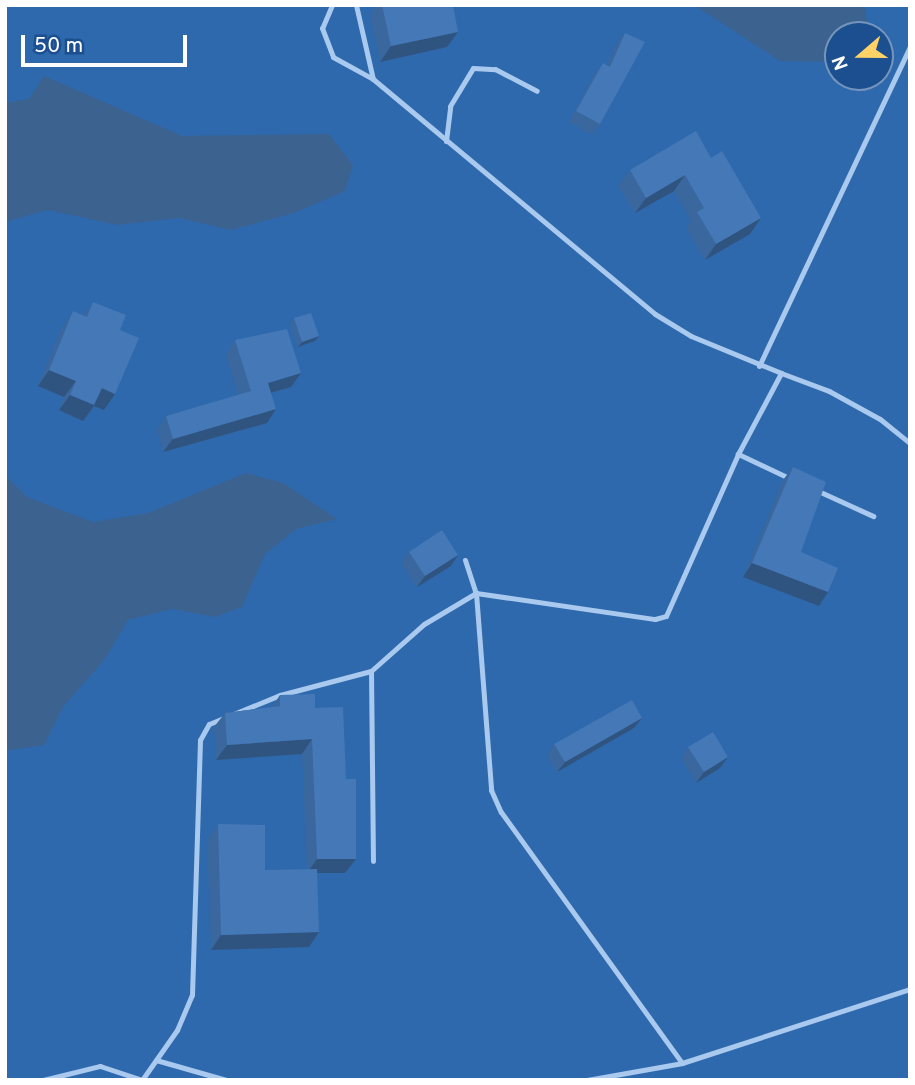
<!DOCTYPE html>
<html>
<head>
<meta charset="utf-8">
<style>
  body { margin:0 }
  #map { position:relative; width:915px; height:1085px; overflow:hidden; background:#1b4f8f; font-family:Overpass,sans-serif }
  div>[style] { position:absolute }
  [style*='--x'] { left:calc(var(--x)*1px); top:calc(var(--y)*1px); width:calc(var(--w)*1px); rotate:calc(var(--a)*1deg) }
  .green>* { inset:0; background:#2e69ad }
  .water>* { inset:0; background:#3c6290 }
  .service>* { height:5px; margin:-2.5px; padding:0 2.5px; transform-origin:2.5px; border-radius:2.5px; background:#a9c9ee }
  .wall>* { inset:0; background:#3a679d }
  .shaded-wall>* { inset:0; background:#305480 }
  .building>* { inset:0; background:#4478b7 }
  span { translate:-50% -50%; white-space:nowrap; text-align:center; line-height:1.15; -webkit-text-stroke:5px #1b4f8f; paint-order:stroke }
  .frame { position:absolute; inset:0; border:7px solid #fff; pointer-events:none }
  .north { position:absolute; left:824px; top:21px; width:70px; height:70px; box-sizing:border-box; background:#1b4f8f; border:2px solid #7695bc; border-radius:50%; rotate:250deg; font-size:19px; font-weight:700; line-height:28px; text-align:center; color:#fff }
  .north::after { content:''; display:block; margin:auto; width:24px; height:32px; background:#ffd166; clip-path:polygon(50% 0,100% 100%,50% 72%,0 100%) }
  .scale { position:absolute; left:21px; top:35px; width:166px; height:32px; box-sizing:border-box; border:4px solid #fff; border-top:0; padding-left:9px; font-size:21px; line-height:24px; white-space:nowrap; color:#fff; -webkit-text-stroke:5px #1b4f8f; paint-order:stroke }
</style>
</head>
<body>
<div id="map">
  <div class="green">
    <i style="clip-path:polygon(evenodd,5px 5px,910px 5px,910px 1080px,5px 1080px,5px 5px,838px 35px,880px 35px,880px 77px,838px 77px,838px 35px)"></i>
  </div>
  <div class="water">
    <i style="clip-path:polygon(694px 5px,864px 5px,869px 32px,838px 35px,838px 62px,780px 61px)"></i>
    <i style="clip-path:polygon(44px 76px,182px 136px,329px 134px,353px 165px,345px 191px,294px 213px,231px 230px,179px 218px,117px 225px,48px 210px,5px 222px,5px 103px,29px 99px)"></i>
    <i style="clip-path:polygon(246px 473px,283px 483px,337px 519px,296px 529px,265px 554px,242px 607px,215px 617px,172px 609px,128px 620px,105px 659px,63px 707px,44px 745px,5px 751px,5px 475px,27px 497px,93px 522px,148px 513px)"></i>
  </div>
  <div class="service">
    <i style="--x:332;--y:5;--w:25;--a:113"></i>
    <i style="--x:322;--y:28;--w:31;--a:69"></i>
    <i style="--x:333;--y:57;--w:46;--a:28.8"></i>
    <i style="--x:373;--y:79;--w:367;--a:39.8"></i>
    <i style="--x:655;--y:314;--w:42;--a:31.4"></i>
    <i style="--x:691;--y:336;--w:97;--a:22.3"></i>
    <i style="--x:356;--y:5;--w:76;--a:77.1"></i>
    <i style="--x:446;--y:141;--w:35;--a:-83"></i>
    <i style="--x:450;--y:106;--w:44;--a:-58.8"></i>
    <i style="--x:473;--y:68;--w:22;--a:3"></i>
    <i style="--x:495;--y:69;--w:47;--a:27.6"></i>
    <i style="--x:759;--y:366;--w:353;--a:-64.7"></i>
    <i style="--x:791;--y:479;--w:59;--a:-154.7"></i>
    <i style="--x:738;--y:454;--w:92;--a:-62"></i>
    <i style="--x:781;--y:373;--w:51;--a:20.6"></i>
    <i style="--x:829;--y:391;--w:58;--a:28.8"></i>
    <i style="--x:880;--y:419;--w:38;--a:39"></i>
    <i style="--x:816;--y:490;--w:63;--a:24.5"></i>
    <i style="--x:465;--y:560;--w:35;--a:72"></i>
    <i style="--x:476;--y:593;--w:198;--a:85.6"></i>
    <i style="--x:491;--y:790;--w:24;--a:66"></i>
    <i style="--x:501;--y:812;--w:309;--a:54.2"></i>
    <i style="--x:371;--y:671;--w:71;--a:-41.6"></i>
    <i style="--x:424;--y:624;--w:61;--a:-30.8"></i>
    <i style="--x:476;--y:593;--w:181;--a:8.3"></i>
    <i style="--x:655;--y:619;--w:11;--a:-15"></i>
    <i style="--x:666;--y:616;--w:177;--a:-66"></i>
    <i style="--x:156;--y:1060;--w:73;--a:15.9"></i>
    <i style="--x:43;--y:1080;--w:59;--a:-13.8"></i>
    <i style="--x:100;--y:1066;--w:44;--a:18.4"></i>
    <i style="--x:142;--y:1080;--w:61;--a:-55"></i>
    <i style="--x:177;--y:1030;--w:38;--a:-67"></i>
    <i style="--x:192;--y:995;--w:255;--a:-88.2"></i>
    <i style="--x:200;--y:740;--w:18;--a:-61"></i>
    <i style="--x:209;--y:724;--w:77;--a:-22.2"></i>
    <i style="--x:280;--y:695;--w:94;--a:-14.8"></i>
    <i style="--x:371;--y:671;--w:190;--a:89.4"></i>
    <i style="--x:587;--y:1080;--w:97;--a:-10.1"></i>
    <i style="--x:682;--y:1063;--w:240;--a:-18"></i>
  </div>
  <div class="wall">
    <i style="clip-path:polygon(377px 5px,453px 5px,447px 47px,380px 62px,370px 15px)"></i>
    <i style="clip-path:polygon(625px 33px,600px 124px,592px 135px,569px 122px,595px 74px,603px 63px,607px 65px,617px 43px)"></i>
    <i style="clip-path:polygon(711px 158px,761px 218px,750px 234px,705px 260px,686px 228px,691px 221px,674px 191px,635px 213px,618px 186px,630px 170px)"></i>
    <i style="clip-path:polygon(93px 302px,120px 330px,115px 394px,104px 410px,94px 406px,83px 421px,59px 410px,64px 397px,38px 386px,62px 327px,73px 311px,84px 315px)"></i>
    <i style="clip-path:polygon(294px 318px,319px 336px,315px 341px,298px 347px,290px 324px)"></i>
    <i style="clip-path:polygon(235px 340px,291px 387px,271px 393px,267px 423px,163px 452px,157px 429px,166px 416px,238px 395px,226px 354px)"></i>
    <i style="clip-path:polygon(793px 467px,801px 552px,828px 592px,819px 606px,743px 577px,783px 480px)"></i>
    <i style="clip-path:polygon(409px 552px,451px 566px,417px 587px,401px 563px)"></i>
    <i style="clip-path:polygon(280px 695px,315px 708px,346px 779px,356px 859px,345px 873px,317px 873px,309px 947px,211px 950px,207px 839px,218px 824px,265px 870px,307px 869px,302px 754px,216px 760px,214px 727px,225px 713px,272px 707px)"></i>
    <i style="clip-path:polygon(642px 718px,634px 728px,557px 772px,547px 755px,554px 744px)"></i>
    <i style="clip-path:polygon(688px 747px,720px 768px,696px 783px,681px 758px)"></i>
  </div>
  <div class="shaded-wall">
    <i style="clip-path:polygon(458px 32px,447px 47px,380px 62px,391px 46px)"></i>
    <i style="clip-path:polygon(685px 175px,674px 191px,635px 213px,646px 198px)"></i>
    <i style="clip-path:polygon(761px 218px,750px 234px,705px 260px,716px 244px)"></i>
    <i style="clip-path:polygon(319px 336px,315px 341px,298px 347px,302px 342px)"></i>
    <i style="clip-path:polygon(49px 370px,76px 381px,64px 397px,38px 386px)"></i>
    <i style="clip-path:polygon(301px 373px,291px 387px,259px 396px,268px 383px)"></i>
    <i style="clip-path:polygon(102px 388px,115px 394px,104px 410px,94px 406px,83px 421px,59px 410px,70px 395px)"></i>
    <i style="clip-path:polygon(276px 409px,267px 423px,163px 452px,173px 439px)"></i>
    <i style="clip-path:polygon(458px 555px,451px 566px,417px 587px,425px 576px)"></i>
    <i style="clip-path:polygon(752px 563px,828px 592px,819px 606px,743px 577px)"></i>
    <i style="clip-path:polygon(642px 718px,634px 728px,557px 772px,565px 762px)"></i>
    <i style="clip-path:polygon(312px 739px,302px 754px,216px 760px,227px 745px)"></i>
    <i style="clip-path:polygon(728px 757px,720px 768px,696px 783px,704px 772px)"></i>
    <i style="clip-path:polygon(317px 859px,356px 859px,345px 873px,307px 873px)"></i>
    <i style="clip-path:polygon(319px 932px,309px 947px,211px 950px,221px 935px)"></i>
  </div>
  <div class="building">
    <i style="clip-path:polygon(382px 5px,453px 5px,458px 32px,391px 46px)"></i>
    <i style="clip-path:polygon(625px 33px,645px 42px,600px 124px,576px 111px,603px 63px,610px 67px)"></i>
    <i style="clip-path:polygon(696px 131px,711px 158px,722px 151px,761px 218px,716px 244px,697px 212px,704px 208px,685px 175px,646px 198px,630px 170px)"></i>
    <i style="clip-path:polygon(93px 302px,126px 315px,120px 330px,139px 338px,115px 394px,102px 388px,94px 405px,70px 395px,76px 381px,49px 370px,73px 311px,87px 317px)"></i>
    <i style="clip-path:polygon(311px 313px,319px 336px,302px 342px,294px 318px)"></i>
    <i style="clip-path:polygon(287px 329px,301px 373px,268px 383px,276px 409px,173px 439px,166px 416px,251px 391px,235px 340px)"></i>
    <i style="clip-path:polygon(793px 467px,826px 482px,801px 552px,838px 568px,828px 592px,752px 563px)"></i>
    <i style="clip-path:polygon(442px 530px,458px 555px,425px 576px,409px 552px)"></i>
    <i style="clip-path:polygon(315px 694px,315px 708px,343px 707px,346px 779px,356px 779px,356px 859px,317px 859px,312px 739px,227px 745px,225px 713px,280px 706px,280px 695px)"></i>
    <i style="clip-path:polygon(632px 700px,642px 718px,565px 762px,554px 744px)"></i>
    <i style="clip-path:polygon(713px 732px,728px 757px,704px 772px,688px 747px)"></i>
    <i style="clip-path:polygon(218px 824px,265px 825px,265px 870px,317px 869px,319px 932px,221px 935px)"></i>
  </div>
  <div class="frame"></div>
  <div class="north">N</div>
  <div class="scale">50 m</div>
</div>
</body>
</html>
